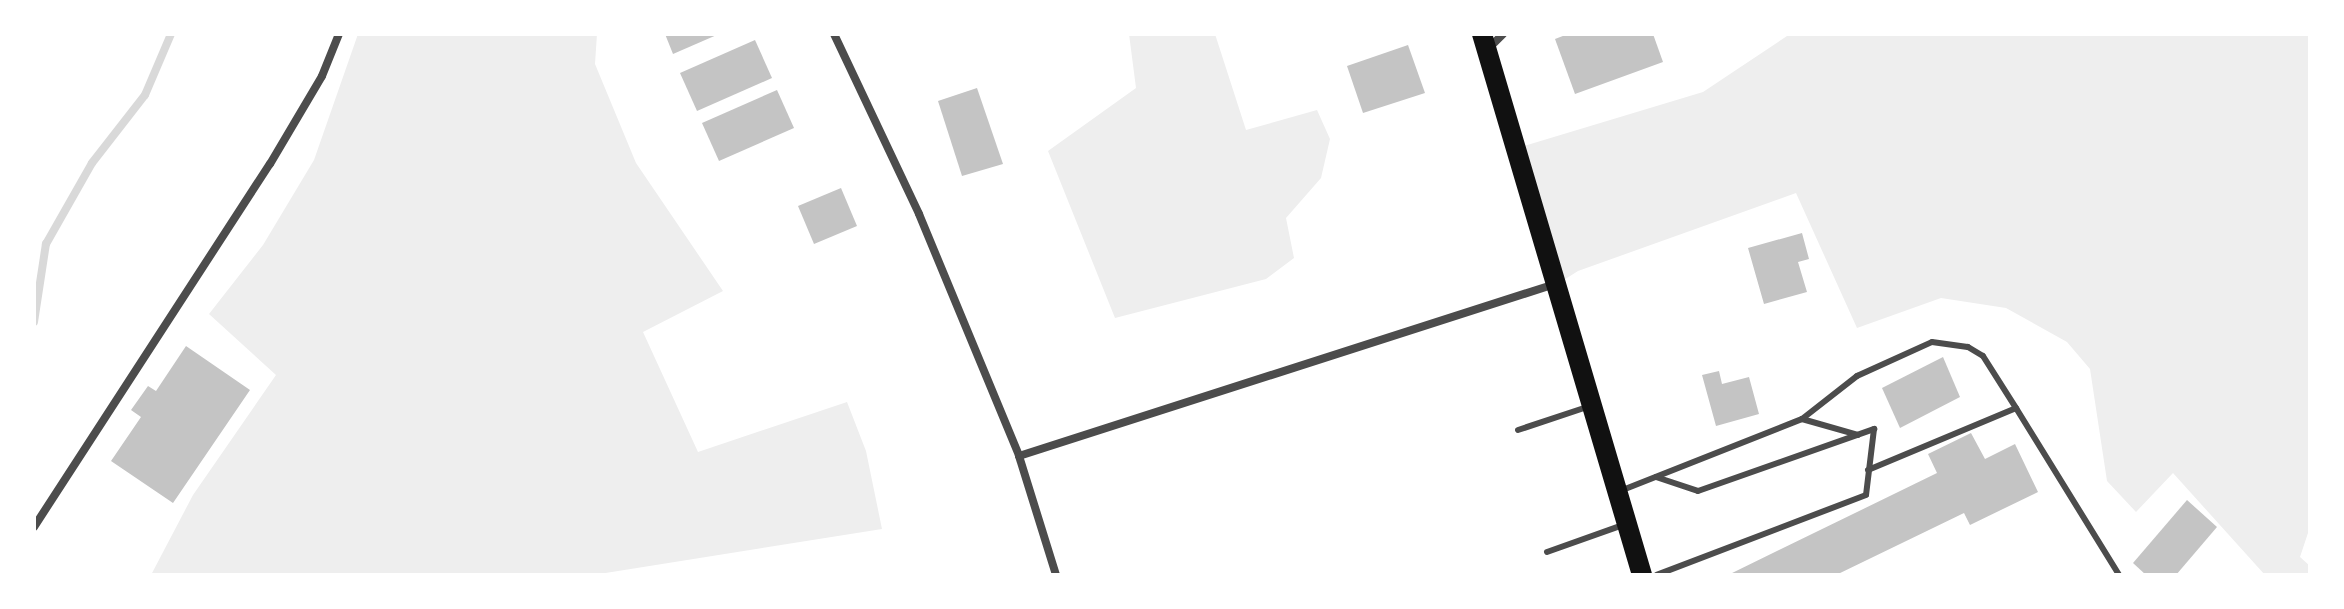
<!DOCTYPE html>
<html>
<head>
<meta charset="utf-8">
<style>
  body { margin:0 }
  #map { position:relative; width:2344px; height:609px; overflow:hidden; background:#fff; font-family:Poppins,sans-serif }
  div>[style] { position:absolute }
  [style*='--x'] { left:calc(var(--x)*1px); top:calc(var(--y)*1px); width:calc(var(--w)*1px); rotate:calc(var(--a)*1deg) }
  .green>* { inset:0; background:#eee }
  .stream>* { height:8px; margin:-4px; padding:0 4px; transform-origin:4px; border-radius:4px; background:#d9d9d9 }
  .building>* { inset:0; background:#c4c4c4 }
  .service>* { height:6px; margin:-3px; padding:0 3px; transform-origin:3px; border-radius:3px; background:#4c4c4c }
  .minor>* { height:8px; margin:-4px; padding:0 4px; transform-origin:4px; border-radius:4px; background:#4c4c4c }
  .primary>* { height:20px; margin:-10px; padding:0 10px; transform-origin:10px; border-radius:10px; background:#111 }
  span { translate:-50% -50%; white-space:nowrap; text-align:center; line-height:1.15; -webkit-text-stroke:7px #fff; paint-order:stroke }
  .frame { position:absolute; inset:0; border:36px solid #fff; pointer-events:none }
</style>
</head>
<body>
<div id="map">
  <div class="green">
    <i style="clip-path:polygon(358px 34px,597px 34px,595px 64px,636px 163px,723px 291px,643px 332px,698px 452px,847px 402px,866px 451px,882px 529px,593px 575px,151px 575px,193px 495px,276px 375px,209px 314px,263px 245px,314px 160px)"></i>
    <i style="clip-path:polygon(1129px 34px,1215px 34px,1246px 130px,1317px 110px,1330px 139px,1321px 178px,1286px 218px,1294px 258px,1266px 279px,1115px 318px,1048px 151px,1136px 88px)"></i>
    <i style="clip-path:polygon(1790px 34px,2310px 34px,2310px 527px,2300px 557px,2310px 566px,2310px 575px,2265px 575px,2173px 473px,2136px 512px,2107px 481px,2090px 369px,2067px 342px,2006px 308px,1941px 298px,1857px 328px,1796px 193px,1578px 271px,1559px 283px,1517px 148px,1703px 92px)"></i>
  </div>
  <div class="stream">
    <i style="--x:34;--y:322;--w:79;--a:-81.3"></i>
    <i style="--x:46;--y:244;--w:93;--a:-60.4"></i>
    <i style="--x:92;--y:163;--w:86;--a:-52.1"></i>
    <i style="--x:145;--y:95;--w:66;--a:-66.9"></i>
  </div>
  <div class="building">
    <i style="clip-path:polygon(665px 34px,719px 34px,673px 54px)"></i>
    <i style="clip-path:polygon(1568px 34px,1653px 34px,1663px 62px,1575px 94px,1555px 39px)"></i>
    <i style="clip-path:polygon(755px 40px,772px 78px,697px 111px,680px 73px)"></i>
    <i style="clip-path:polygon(1408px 45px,1425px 93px,1363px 113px,1347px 66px)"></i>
    <i style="clip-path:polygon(977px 88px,1003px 164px,962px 176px,938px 101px)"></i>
    <i style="clip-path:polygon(777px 90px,794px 128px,719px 161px,702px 123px)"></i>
    <i style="clip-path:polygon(841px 188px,857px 226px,814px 244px,798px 206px)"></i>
    <i style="clip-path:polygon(1802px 233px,1809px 259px,1798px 262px,1807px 292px,1764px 304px,1748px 248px)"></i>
    <i style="clip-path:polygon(186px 346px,250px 390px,173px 503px,111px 461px,141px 417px,131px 410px,148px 386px,156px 391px)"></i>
    <i style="clip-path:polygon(1943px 357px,1960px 397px,1900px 428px,1882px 388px)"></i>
    <i style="clip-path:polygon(1719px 371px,1722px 384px,1749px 377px,1759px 414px,1716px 426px,1702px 375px)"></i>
    <i style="clip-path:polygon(1971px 433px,1985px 459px,2015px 444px,2038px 492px,1970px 525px,1964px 513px,1836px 575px,1728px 575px,1937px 473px,1928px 454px)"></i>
    <i style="clip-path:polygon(2187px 500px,2217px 527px,2176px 575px,2146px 575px,2133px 563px)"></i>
  </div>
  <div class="service">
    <i style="--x:1802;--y:419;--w:58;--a:15.9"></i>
    <i style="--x:1518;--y:430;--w:76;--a:-18.4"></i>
    <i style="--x:1868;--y:470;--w:160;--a:-22.7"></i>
    <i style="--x:2016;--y:408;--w:196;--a:58.3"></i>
    <i style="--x:1656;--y:477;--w:44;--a:18.4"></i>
    <i style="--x:1698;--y:491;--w:187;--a:-19.4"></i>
    <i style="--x:1874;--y:429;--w:66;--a:96.9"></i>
    <i style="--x:1866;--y:495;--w:224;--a:159.1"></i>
    <i style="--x:1620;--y:491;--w:196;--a:-21.6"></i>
    <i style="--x:1802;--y:419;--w:70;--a:-38"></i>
    <i style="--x:1857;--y:376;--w:82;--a:-24.4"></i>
    <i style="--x:1932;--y:342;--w:36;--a:8"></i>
    <i style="--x:1968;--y:347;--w:17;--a:31"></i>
    <i style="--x:1983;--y:356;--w:62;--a:57.6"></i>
    <i style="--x:1547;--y:552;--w:81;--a:-19.6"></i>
  </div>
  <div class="minor">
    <i style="--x:834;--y:34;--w:199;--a:64.7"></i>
    <i style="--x:919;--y:214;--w:262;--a:67.5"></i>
    <i style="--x:1019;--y:456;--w:125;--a:72.7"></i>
    <i style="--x:1489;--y:48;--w:20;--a:-45"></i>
    <i style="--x:1019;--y:456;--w:563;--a:-17.79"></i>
    <i style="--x:34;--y:527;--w:433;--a:-57"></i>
    <i style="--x:270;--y:164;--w:102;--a:-59.4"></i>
    <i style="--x:322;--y:76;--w:45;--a:-68"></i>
  </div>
  <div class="primary">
    <i style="--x:1482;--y:34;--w:564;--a:73.52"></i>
  </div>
  <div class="frame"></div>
</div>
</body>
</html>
